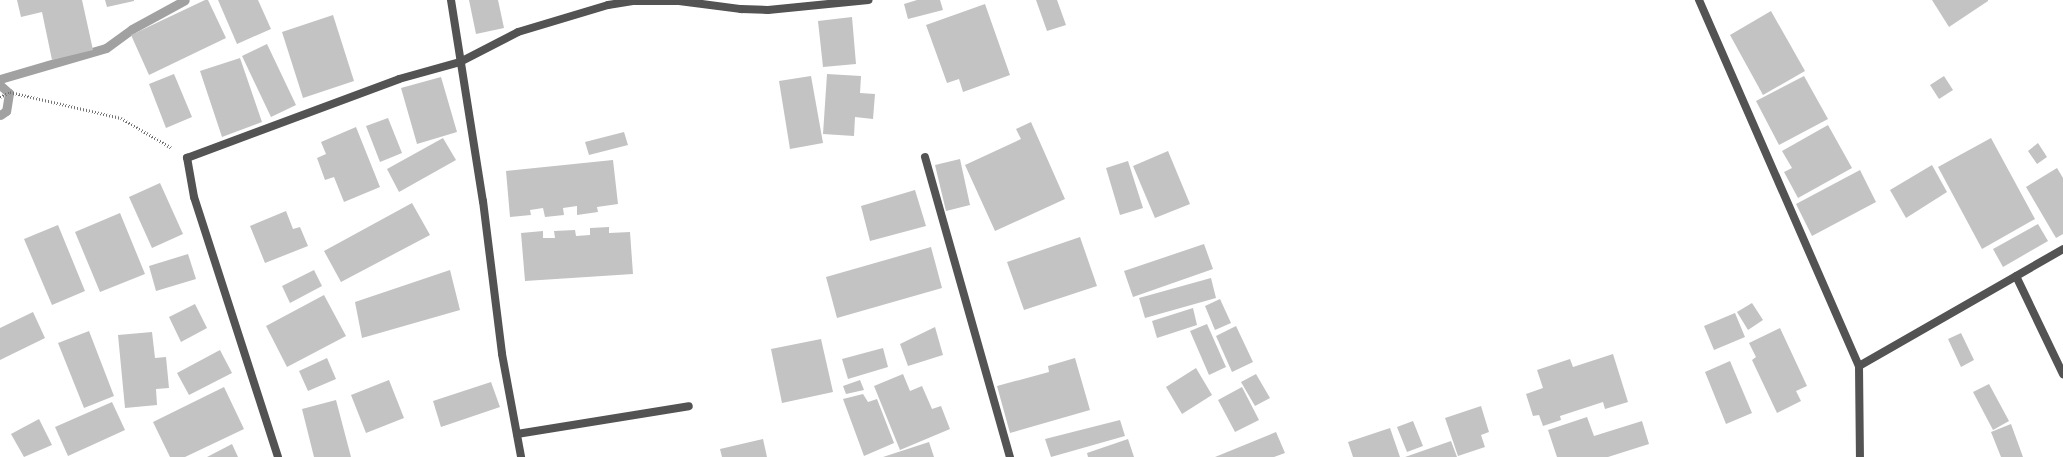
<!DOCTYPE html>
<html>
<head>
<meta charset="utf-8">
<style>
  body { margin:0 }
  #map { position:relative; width:2063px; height:457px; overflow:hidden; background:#fff; font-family:Roboto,sans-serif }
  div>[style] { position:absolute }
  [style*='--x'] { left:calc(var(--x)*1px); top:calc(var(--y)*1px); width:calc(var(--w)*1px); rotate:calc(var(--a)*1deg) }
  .stream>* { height:9px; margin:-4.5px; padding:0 4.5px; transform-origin:4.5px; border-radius:4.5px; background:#a1a1a1 }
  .building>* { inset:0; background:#c3c3c3 }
  .path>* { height:2.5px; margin-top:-1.25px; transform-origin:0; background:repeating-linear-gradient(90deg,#757575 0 1px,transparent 0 3px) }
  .lane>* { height:8px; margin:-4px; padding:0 4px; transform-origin:4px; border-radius:4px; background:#535353 }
  .street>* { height:8px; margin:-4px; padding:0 4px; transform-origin:4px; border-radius:4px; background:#535353 }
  span { translate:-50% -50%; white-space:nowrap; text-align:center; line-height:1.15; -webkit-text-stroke:3px #fff; paint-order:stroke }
</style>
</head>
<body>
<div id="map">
  <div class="stream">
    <i style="--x:0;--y:79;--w:110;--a:-16.3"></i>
    <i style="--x:106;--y:48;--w:32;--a:-36"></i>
    <i style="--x:132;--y:29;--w:60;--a:-28.7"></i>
    <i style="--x:0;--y:85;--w:12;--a:42"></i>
    <i style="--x:9;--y:93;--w:18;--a:99"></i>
    <i style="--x:6;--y:111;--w:7;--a:146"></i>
  </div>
  <div class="building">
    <i style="clip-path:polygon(17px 0,82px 0,93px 50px,52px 60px,42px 12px,21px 17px)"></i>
    <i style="clip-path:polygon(105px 0,134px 0,134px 1px,107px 7px)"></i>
    <i style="clip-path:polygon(205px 0,208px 0,226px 38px,149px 75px,131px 35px)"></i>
    <i style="clip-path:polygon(218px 0,258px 0,271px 29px,237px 44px)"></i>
    <i style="clip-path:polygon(469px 0,498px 0,504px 28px,476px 34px)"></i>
    <i style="clip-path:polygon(917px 0,940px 0,943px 10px,908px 19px,904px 4px)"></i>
    <i style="clip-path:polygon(1036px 0,1057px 0,1066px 25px,1047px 31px)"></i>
    <i style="clip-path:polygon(1932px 0,1988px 0,1988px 1px,1949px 27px)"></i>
    <i style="clip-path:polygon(985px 4px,1010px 75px,963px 92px,959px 79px,947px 83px,926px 25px)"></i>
    <i style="clip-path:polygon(1771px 11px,1805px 71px,1763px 95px,1730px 35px)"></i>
    <i style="clip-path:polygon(333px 15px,354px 81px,303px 98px,282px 32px)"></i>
    <i style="clip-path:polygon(852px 17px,856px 64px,823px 67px,818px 21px)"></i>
    <i style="clip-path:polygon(267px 44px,296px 105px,271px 117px,242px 56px)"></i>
    <i style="clip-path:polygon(240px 58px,262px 122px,222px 137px,200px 71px)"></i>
    <i style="clip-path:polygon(174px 74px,192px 117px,166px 128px,149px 84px)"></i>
    <i style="clip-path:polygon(827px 74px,861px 76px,860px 93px,875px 94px,873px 119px,855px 117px,854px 136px,823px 134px)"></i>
    <i style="clip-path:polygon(811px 76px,823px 143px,790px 149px,779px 81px)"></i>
    <i style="clip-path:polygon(1804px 76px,1828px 119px,1779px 145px,1756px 101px)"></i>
    <i style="clip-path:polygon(1944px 76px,1953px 90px,1939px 99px,1930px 85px)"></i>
    <i style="clip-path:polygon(441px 77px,457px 132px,417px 144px,401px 88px)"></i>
    <i style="clip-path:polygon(388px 118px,402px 153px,380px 162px,366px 126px)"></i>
    <i style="clip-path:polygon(1031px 122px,1065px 199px,995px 231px,965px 165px,1021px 139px,1016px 129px)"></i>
    <i style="clip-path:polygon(1828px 125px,1852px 168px,1798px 198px,1784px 172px,1792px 168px,1782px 151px)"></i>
    <i style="clip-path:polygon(356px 127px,380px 187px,344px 202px,334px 177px,325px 180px,317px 158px,326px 154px,321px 142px)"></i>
    <i style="clip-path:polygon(624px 132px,628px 145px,589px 155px,585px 142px)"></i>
    <i style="clip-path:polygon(443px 138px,456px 160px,399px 192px,387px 169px)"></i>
    <i style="clip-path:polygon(1991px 138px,2035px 219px,1982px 249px,1938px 167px)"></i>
    <i style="clip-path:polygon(2038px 143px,2047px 157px,2037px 164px,2028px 151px)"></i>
    <i style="clip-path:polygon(1168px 151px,1190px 204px,1155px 218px,1133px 166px)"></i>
    <i style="clip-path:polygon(960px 159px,970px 205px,946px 211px,935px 165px)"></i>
    <i style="clip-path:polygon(613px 160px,618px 204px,597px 207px,598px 212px,577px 215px,577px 206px,563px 208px,564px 215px,545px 217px,543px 208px,530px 210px,531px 215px,510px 217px,506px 171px)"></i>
    <i style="clip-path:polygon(1128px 161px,1143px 208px,1120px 215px,1106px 168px)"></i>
    <i style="clip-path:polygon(1932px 165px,1947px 192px,1906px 218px,1890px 190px)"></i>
    <i style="clip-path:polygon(2057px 168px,2063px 178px,2063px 234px,2056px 238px,2026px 187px)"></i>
    <i style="clip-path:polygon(1860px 170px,1876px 202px,1812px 236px,1796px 204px)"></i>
    <i style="clip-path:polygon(160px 183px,183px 234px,152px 248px,129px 197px)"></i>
    <i style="clip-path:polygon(915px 190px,926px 226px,870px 241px,861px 206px)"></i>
    <i style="clip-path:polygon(412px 203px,430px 235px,341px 282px,324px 251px)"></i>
    <i style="clip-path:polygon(286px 211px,293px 229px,300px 227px,308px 246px,265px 263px,250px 226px)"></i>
    <i style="clip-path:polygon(120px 213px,145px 274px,100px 292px,75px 232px)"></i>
    <i style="clip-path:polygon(2038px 224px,2048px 241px,2003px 267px,1993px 249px)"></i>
    <i style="clip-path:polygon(58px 225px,85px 291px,52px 305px,24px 239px)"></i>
    <i style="clip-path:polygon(609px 227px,609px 233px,630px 232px,633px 274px,525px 281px,521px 233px,543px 231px,543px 238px,555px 238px,554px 231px,575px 230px,576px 236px,590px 235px,590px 228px)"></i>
    <i style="clip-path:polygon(1080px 237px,1097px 286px,1024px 310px,1007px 262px)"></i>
    <i style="clip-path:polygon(1204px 244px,1213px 269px,1133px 297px,1124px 271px)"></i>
    <i style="clip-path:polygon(931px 247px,942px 288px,837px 318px,826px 277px)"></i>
    <i style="clip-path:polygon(188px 254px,196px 279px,156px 291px,149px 266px)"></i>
    <i style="clip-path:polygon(314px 270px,322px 286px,290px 303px,282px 286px)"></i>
    <i style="clip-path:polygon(450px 270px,460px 310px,362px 338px,355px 302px)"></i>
    <i style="clip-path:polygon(1211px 278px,1216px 298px,1145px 318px,1139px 298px)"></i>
    <i style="clip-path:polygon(324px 295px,346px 336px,287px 367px,266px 326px)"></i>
    <i style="clip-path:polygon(1220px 299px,1231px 323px,1215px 330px,1205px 306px)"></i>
    <i style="clip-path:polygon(1752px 303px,1763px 320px,1748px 330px,1737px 312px)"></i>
    <i style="clip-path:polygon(195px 304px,207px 328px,181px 342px,169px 317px)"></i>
    <i style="clip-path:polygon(1193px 308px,1197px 325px,1157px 338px,1152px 321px)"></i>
    <i style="clip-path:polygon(33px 312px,45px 338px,0 360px,0 328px)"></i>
    <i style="clip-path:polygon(1735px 313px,1745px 337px,1714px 350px,1704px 326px)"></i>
    <i style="clip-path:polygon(1207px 324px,1226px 367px,1209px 375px,1190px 331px)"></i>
    <i style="clip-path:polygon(1236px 326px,1253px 362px,1232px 372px,1216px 336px)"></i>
    <i style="clip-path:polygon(935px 327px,943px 355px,908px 366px,900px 344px)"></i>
    <i style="clip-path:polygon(1780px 328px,1807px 386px,1796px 391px,1801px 401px,1777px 413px,1752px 360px,1756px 357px,1749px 343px)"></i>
    <i style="clip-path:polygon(89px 331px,114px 396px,84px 408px,58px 343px)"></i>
    <i style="clip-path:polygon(152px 332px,155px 358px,166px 357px,169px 388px,156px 389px,157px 405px,125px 408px,118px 335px)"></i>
    <i style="clip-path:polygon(1961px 333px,1974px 360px,1961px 367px,1948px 339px)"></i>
    <i style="clip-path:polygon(821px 339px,833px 392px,782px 403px,771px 349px)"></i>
    <i style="clip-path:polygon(883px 348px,888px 367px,848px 379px,842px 359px)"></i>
    <i style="clip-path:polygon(220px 350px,232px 373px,189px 395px,177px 373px)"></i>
    <i style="clip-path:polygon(1613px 354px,1628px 402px,1605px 409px,1603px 402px,1560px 416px,1561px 420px,1543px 426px,1539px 415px,1533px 416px,1526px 394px,1543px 388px,1537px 370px,1570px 359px,1573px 367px)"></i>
    <i style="clip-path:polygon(327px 358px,336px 379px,308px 391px,299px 371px)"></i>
    <i style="clip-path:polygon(1075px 358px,1090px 410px,1010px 433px,997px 386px,1049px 372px,1048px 366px)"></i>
    <i style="clip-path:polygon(1730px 361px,1752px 413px,1726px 424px,1705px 372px)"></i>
    <i style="clip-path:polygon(1196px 368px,1212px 395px,1182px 414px,1166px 387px)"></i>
    <i style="clip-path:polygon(903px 374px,910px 391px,922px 386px,932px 409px,941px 406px,950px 429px,900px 450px,874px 386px)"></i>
    <i style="clip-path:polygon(1256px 374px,1270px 398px,1255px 406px,1241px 382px)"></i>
    <i style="clip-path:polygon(389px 380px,404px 418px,366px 433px,351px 395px)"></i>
    <i style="clip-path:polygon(860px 380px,864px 390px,846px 394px,843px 386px)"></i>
    <i style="clip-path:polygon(491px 382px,500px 407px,441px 427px,433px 401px)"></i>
    <i style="clip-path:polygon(1989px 384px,2009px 421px,1993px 430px,1973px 392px)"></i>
    <i style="clip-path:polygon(224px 387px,244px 429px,185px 457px,170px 457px,153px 422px)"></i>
    <i style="clip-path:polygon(1242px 387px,1259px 420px,1235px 432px,1218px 400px)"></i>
    <i style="clip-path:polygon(863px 394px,868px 402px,877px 399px,894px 443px,864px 456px,843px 399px)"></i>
    <i style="clip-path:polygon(336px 400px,351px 457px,314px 457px,302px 409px)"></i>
    <i style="clip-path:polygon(112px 402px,125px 430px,68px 456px,55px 427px)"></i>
    <i style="clip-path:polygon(1481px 406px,1489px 432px,1481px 435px,1485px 447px,1458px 456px,1445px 418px)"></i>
    <i style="clip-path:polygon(1587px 417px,1594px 436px,1642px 421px,1649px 444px,1608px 457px,1557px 457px,1548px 430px)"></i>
    <i style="clip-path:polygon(39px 419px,52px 445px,24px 457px,11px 434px)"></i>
    <i style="clip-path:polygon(1120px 420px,1125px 436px,1051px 457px,1045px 439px)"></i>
    <i style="clip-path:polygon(1413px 421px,1423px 446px,1407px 452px,1397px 427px)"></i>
    <i style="clip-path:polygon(2011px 424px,2023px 457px,2001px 457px,1991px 432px)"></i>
    <i style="clip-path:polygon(1390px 428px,1400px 457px,1353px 457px,1348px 442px)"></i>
    <i style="clip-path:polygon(1276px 432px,1285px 453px,1274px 457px,1215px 457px)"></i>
    <i style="clip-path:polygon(763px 439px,767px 457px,722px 457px,720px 449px)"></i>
    <i style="clip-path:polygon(1128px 439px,1134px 457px,1088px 457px,1087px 453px)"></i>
    <i style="clip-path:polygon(1451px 441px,1457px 457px,1405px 457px)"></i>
    <i style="clip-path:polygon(929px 442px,934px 457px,883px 457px)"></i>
    <i style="clip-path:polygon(232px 444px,238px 457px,207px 457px)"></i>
  </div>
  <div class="path">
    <i style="--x:0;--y:97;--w:11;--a:-27"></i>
    <i style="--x:10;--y:92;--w:114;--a:13.2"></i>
    <i style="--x:121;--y:118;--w:59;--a:30.5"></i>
  </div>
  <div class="lane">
    <i style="--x:2016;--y:276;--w:109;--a:64.4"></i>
    <i style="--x:517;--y:434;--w:174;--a:-9.2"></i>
  </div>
  <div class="street">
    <i style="--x:451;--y:0;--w:204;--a:81"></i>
    <i style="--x:483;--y:201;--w:154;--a:82.9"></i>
    <i style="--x:502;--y:354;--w:105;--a:79.5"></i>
    <i style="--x:1699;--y:0;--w:399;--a:66.4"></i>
    <i style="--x:1859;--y:366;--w:91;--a:89.4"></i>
    <i style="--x:925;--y:157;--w:312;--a:74.2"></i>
    <i style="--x:1859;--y:366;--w:235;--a:-29.8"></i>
    <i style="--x:278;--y:457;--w:273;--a:-107.9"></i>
    <i style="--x:194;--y:197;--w:40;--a:-100"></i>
    <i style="--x:187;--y:158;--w:226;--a:-20.4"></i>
    <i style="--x:399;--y:79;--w:63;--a:-15.6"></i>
    <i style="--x:460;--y:62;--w:65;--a:-27.3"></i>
    <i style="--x:518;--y:32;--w:94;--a:-16.7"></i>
    <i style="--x:608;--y:5;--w:25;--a:-9"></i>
    <i style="--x:633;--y:1;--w:46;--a:0"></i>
    <i style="--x:679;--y:1;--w:63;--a:7.4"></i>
    <i style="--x:741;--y:9;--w:27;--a:2"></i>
    <i style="--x:768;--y:10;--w:101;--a:-5.7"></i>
  </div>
</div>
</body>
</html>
